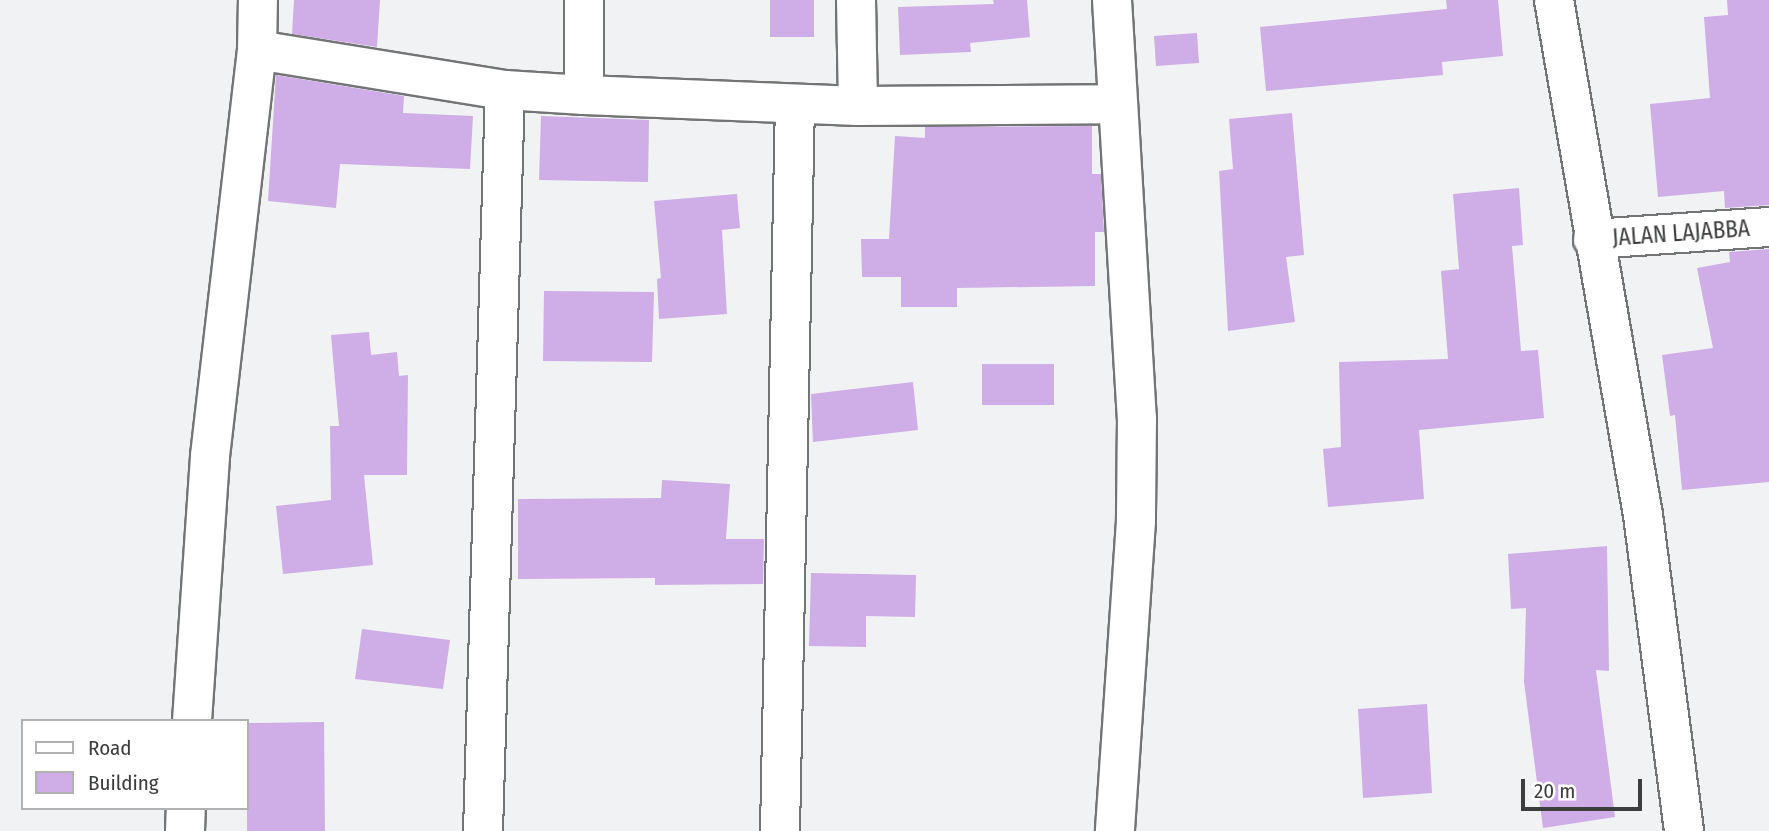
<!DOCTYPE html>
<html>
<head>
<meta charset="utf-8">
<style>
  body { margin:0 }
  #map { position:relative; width:1769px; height:831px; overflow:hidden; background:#f1f2f4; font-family:"Fira Sans Condensed",sans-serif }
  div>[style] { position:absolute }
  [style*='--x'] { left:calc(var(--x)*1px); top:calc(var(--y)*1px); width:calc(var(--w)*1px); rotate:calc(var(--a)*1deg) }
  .building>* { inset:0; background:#cfade6 }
  .roads { filter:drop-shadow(2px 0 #737475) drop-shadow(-2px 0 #737475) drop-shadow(0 2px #737475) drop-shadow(0 -2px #737475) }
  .minor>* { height:38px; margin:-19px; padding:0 19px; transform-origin:19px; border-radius:19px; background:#fff }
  span { translate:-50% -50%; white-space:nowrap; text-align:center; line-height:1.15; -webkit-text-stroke:7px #fff; paint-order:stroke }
  .street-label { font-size:23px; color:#3c3d3d }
  .legend { position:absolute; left:21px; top:719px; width:228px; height:91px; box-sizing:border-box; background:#fff; border:2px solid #b1b1b1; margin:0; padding:9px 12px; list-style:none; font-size:21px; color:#3c3d3d }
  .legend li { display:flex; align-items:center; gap:14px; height:35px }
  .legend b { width:35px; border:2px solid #b1b1b1 }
  .scale { position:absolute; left:1521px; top:779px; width:121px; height:32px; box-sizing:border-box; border:4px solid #3c3d3d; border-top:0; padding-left:9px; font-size:21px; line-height:24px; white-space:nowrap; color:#3c3d3d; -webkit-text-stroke:5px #fff; paint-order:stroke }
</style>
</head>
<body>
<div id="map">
  <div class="building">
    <i style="clip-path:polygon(294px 0,380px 0,377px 47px,292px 34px)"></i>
    <i style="clip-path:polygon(770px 0,814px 0,814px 37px,770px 37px)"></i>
    <i style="clip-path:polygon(993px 0,1027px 0,1030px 37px,970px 43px,971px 52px,900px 55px,898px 7px,994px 4px)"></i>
    <i style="clip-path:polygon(1446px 0,1498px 0,1503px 56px,1442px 62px,1443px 75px,1266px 91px,1260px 27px,1447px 9px)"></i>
    <i style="clip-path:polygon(1727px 0,1769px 0,1769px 205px,1725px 208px,1724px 191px,1658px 197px,1650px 104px,1710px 98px,1704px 17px,1728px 15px)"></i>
    <i style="clip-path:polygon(1197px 33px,1199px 63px,1156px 66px,1154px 36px)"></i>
    <i style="clip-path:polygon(276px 75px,404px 96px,403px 113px,473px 116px,470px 169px,340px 164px,336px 208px,268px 201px)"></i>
    <i style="clip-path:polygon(1292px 113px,1304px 255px,1286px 257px,1295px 322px,1228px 331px,1219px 171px,1233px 169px,1229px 119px)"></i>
    <i style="clip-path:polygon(541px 116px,649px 120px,648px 182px,539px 180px)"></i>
    <i style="clip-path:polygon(1092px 126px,1092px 174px,1101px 174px,1104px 232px,1095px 232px,1095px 286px,957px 288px,957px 307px,901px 307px,901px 277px,862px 277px,861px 239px,889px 239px,895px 136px,925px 138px,925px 127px)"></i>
    <i style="clip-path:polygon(1519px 188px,1523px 245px,1512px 246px,1521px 351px,1538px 350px,1544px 418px,1419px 430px,1424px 499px,1328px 507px,1323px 449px,1341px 447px,1339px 362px,1448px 359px,1441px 271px,1459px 269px,1453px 194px)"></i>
    <i style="clip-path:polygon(737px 194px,740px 228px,722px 230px,727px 314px,659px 319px,657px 279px,661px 278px,654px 201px)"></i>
    <i style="clip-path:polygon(1769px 249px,1769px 482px,1682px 490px,1675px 415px,1670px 416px,1662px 355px,1713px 348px,1697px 268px,1730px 262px,1729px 252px)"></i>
    <i style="clip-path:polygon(544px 291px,654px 292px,652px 362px,543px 361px)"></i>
    <i style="clip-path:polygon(369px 332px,371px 355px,397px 352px,399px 376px,408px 375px,407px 475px,364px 475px,373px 565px,283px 574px,276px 506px,331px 500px,330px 426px,339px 426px,331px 335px)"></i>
    <i style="clip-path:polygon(982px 364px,1054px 364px,1054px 405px,982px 405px)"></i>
    <i style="clip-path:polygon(913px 382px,918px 430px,813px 442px,811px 394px)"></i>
    <i style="clip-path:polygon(662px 480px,730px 484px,726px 539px,764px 539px,763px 584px,655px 585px,655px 578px,518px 579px,518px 499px,661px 498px)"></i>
    <i style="clip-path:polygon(1607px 546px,1609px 671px,1596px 670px,1615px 817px,1543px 828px,1524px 682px,1526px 608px,1511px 609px,1508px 554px)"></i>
    <i style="clip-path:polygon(811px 573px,916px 575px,915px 617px,866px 616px,866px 647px,809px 646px)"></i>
    <i style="clip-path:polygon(362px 629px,450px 640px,443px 689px,355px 679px)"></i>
    <i style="clip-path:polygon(1427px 704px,1432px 793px,1363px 798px,1358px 709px)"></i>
    <i style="clip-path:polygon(324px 722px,325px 831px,247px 831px,247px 723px)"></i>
  </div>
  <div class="roads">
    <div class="minor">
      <i style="--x:856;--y:0;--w:106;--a:88.9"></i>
      <i style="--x:1112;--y:0;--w:419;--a:86.6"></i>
      <i style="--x:1137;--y:418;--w:103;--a:90.6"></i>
      <i style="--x:1136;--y:521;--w:311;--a:93.9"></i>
      <i style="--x:1554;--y:0;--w:523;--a:80.2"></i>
      <i style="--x:1643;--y:515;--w:319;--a:82.6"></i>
      <i style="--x:257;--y:50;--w:251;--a:9.2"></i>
      <i style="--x:505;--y:90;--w:79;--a:3.6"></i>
      <i style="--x:584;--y:95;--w:274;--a:2.3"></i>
      <i style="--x:858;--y:106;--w:259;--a:-0.4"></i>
      <i style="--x:584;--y:95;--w:95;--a:-90"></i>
      <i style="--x:1593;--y:239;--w:176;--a:-3.9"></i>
      <i style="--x:192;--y:721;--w:266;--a:-86.1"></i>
      <i style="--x:210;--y:456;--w:409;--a:-83.4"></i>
      <i style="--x:257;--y:50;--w:50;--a:-88.9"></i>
      <i style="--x:185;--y:831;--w:23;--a:-88"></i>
      <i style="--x:483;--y:831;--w:741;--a:-88.3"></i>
      <i style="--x:780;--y:831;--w:727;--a:-88.82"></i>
    </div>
  </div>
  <div class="street-label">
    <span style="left:1681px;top:233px;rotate:-4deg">JALAN LAJABBA</span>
  </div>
  <ul class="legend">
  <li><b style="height:9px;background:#fff"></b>Road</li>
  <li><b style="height:19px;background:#cfade6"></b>Building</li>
  </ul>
  <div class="scale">20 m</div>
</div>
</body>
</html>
